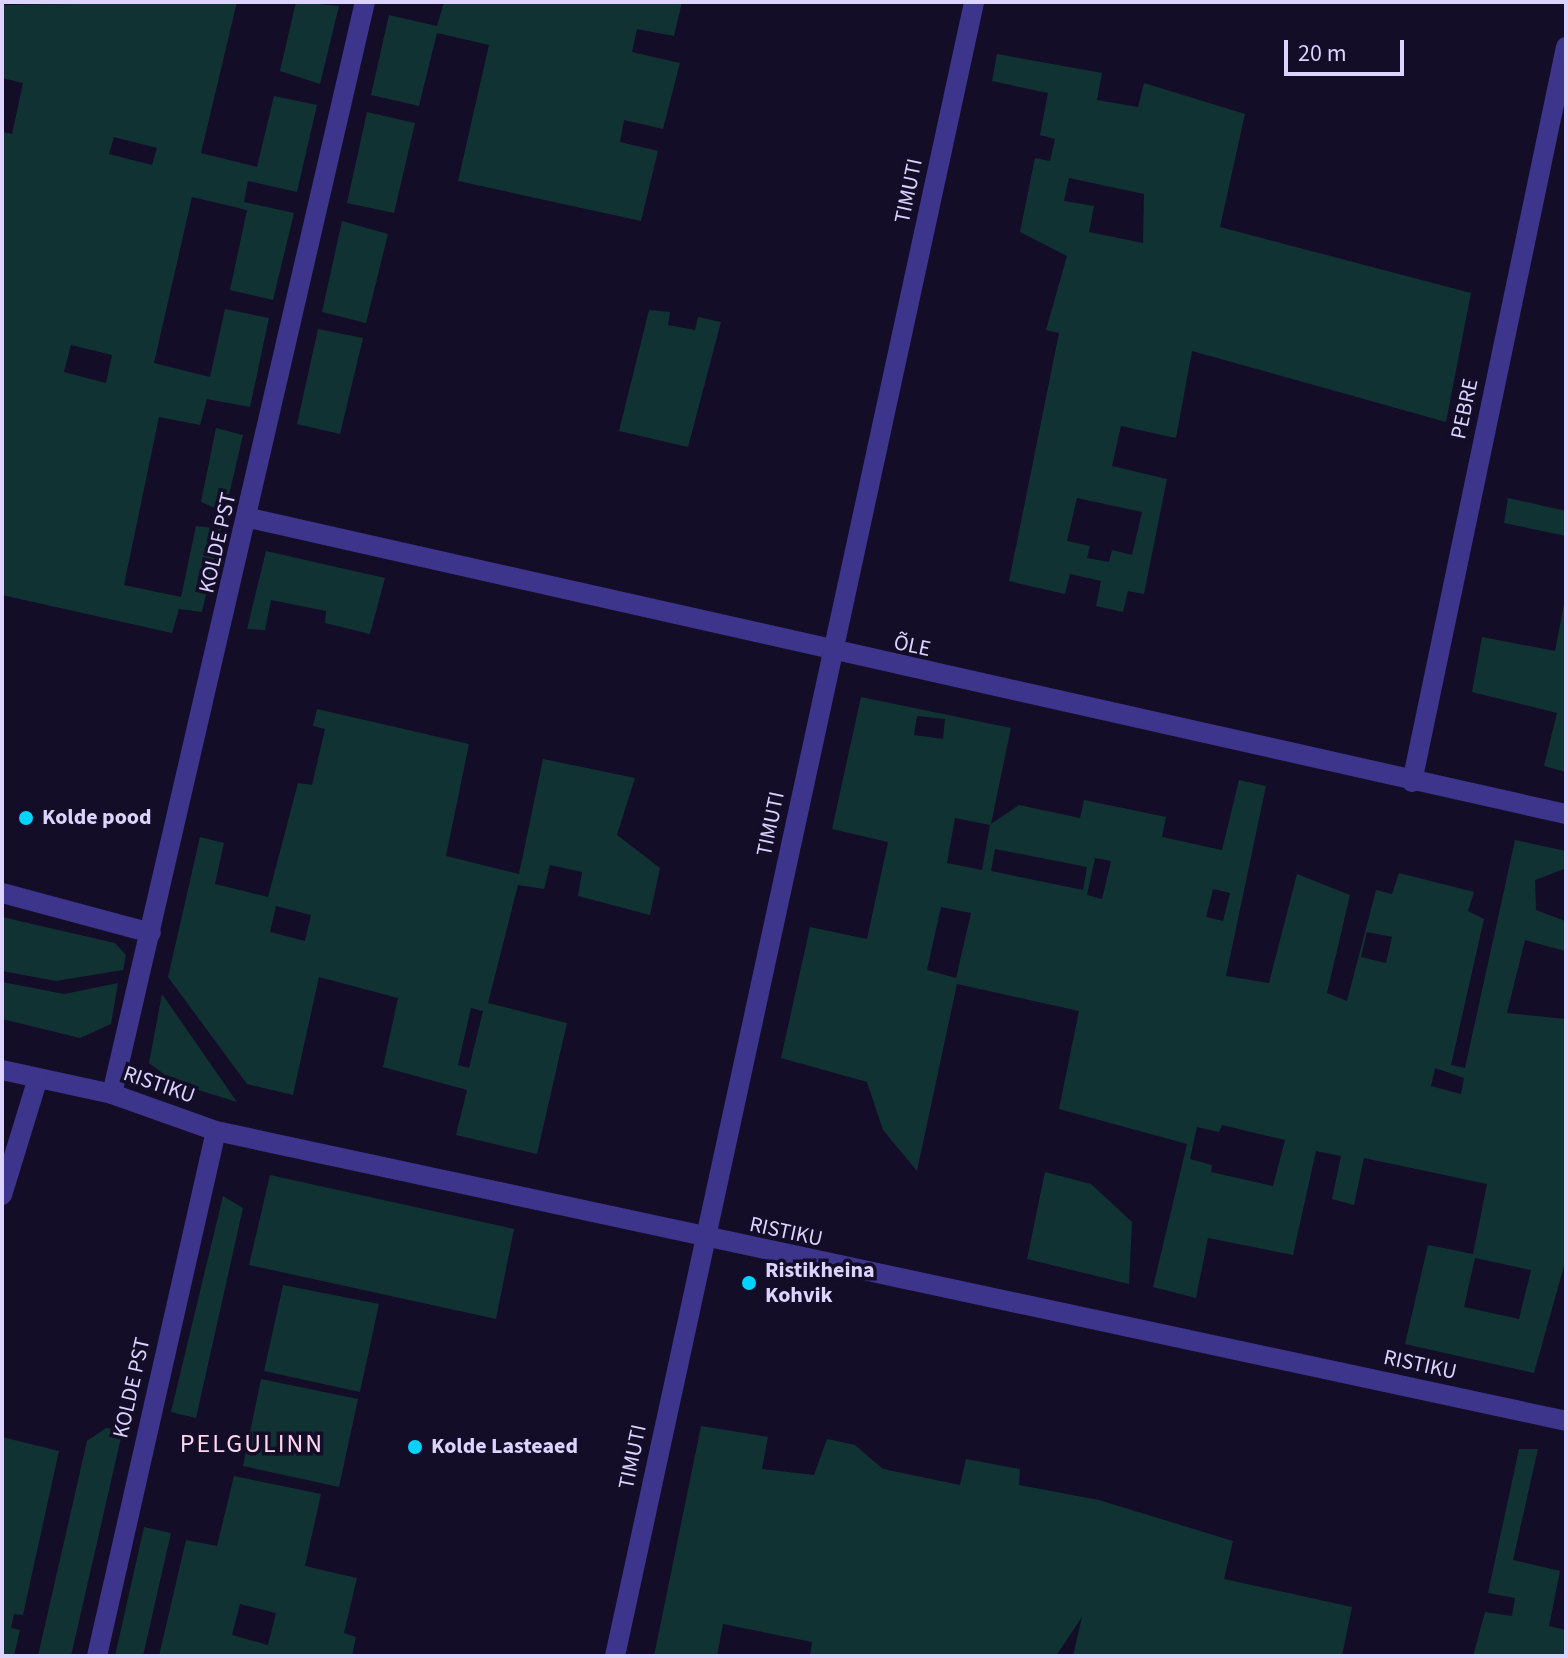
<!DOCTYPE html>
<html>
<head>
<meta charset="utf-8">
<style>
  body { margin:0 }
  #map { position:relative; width:1568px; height:1658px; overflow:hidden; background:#140d28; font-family:"Source Sans 3",sans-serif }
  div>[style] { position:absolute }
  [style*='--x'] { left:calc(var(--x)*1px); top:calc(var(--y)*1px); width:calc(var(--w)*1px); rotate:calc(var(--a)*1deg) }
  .green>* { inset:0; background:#103233 }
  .minor>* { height:20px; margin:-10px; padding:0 10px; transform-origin:10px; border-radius:10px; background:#3d348c }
  .dots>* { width:22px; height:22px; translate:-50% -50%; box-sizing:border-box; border:4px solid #140d28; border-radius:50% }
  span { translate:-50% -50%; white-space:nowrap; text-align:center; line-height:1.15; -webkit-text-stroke:7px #140d28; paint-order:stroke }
  .street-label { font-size:22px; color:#dcd4ff }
  .poi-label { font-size:22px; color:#dcd4ff; font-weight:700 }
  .left { translate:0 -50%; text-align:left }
  .quarter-label { font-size:26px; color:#ffd6ed; letter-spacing:2px }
  .frame { position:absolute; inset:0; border:4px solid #dcd4ff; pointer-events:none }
  .scale { position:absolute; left:1284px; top:40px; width:120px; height:36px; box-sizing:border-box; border:4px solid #dcd4ff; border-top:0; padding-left:10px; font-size:24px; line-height:28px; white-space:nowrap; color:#dcd4ff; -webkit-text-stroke:6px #140d28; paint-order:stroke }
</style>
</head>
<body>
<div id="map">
  <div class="green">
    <i style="clip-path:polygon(evenodd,237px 2px,201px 153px,257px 167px,274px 96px,317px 105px,297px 192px,248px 181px,244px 202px,294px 213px,273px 300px,230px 290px,247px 210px,192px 197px,154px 363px,210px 377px,225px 309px,269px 318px,250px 407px,207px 399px,200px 425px,159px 417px,124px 585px,181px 597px,196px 526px,221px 529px,202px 612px,179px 609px,172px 633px,2px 595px,2px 132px,12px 134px,23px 83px,2px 78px,2px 5px,237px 2px,114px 137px,157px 148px,152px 165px,109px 154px,114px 137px,237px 2px,71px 345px,112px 355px,106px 383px,64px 372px,71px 345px)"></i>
    <i style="clip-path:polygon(296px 2px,339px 6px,320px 84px,280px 71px)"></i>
    <i style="clip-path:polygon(444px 2px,682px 2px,674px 36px,637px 29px,632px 52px,680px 63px,663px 129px,624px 120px,620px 142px,658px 151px,641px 221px,458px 181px,489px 45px,437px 33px,419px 106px,371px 95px,389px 15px,437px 26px)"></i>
    <i style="clip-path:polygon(evenodd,997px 54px,1102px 73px,1097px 100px,1138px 107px,1144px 83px,1245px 114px,1220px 227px,1471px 293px,1446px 422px,1192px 351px,1176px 438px,1121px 426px,1112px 466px,1167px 479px,1144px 594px,1128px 591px,1123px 612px,1096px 606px,1101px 581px,1070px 574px,1065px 594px,1009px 581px,1059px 333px,1046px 330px,1067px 256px,1020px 232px,1035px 158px,1050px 161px,1055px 139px,1040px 135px,1048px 93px,992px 81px,997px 54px,1069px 178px,1144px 194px,1143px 243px,1089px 232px,1094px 206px,1064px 201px,1069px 178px,997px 54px,1077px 498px,1142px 512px,1132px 555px,1112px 550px,1109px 562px,1087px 558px,1090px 546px,1067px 541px,1077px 498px)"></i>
    <i style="clip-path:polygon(367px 112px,415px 123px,394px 213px,347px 203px)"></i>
    <i style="clip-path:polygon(342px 221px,388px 234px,366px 323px,322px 312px)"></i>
    <i style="clip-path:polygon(649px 310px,670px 312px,668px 325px,695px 330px,698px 317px,721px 322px,688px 447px,619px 431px)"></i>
    <i style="clip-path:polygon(318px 329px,363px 338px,340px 434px,297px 424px)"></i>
    <i style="clip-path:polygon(216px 428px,243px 435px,225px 512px,201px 502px)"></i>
    <i style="clip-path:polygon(1508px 498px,1566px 511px,1566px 536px,1504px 523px)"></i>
    <i style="clip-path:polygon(266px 551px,385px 578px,370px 634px,325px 623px,326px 611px,271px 600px,265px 630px,247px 629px)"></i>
    <i style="clip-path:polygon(1566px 594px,1566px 772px,1544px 766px,1557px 713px,1472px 692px,1482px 637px,1555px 651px)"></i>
    <i style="clip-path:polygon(evenodd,861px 697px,1011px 728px,991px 824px,1019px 805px,1080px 818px,1084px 800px,1166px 817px,1162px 837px,1222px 850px,1239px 780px,1266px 786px,1226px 976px,1269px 983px,1297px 874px,1350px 895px,1327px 993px,1347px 1001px,1376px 890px,1392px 894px,1399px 873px,1474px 892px,1468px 911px,1484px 919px,1451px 1065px,1465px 1068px,1515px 840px,1566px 851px,1564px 869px,1535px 880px,1536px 910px,1565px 921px,1565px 951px,1525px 940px,1507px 1013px,1566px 1019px,1566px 1259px,1534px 1373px,1405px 1344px,1428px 1245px,1473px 1254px,1487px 1184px,1364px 1158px,1354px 1205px,1332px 1199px,1341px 1156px,1316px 1151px,1293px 1255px,1208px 1238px,1196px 1298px,1153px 1287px,1187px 1144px,1059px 1109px,1079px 1011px,957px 984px,917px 1171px,883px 1130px,867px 1082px,781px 1058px,810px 927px,867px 939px,888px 842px,832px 829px,861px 697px,917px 716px,945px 719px,943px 739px,914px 735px,917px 716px,861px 697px,955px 818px,990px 825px,982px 870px,947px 863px,955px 818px,861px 697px,995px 849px,1087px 867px,1083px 890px,991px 871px,995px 849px,861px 697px,1095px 858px,1111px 861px,1102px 899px,1087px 895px,1095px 858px,861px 697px,1213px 889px,1230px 893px,1223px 921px,1206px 917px,1213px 889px,861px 697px,941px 907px,971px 913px,956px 978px,927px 970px,941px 907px,861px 697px,1367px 932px,1392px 937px,1386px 963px,1361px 957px,1367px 932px,861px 697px,1435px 1068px,1464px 1078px,1461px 1094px,1431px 1086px,1435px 1068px,861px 697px,1222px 1125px,1285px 1140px,1273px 1186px,1211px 1172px,1212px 1165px,1190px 1159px,1197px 1127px,1219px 1132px,1222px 1125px,861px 697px,1475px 1258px,1531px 1270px,1519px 1319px,1464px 1307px,1475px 1258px)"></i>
    <i style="clip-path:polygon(evenodd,317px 709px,469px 744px,446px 856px,519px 874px,543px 759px,635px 778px,617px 835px,660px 868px,650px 915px,578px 896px,582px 872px,550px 865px,544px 889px,518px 885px,488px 1003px,567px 1023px,537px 1154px,456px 1135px,467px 1090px,383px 1067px,398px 998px,319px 977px,293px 1095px,247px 1084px,168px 977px,200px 837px,224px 843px,215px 884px,268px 897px,298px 783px,312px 785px,325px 729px,313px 726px,317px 709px,276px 906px,311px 915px,305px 941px,270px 932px,276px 906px,317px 709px,471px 1008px,483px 1011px,469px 1068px,458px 1065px,471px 1008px)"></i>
    <i style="clip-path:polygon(2px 917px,115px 943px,126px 955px,123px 970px,56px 981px,2px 971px)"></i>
    <i style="clip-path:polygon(2px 982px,64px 994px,118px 983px,111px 1024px,80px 1038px,2px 1019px)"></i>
    <i style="clip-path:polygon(162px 994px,237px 1102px,176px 1083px,149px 1063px)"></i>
    <i style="clip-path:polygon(1045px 1172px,1091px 1184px,1132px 1222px,1129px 1284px,1027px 1259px)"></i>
    <i style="clip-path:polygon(270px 1175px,514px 1229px,496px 1319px,249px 1265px)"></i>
    <i style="clip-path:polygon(223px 1196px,243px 1208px,196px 1418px,171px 1412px)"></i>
    <i style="clip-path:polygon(283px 1285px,379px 1304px,360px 1392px,264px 1371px)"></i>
    <i style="clip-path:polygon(261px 1379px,358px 1399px,339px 1487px,243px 1466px)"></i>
    <i style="clip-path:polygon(701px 1426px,768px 1437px,762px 1469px,814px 1475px,827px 1439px,855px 1445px,883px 1469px,960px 1485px,966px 1459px,1020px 1469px,1019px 1485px,1099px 1500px,1233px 1541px,1224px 1579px,1352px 1607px,1342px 1656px,1073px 1656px,1082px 1617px,1056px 1656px,810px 1656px,812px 1642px,723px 1624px,717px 1656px,654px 1656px)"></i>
    <i style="clip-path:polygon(106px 1428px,123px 1429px,71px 1656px,38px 1656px,87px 1441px)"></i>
    <i style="clip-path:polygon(2px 1437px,59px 1451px,23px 1615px,14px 1614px,11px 1628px,20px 1630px,14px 1656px,2px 1656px)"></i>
    <i style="clip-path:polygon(1519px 1449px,1538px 1449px,1513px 1560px,1560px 1571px,1549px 1626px,1566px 1630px,1566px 1656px,1473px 1656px,1485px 1612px,1512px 1616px,1515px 1598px,1488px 1593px)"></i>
    <i style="clip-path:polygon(evenodd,234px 1476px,321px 1494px,305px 1566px,357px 1578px,344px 1633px,356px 1637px,352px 1656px,159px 1656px,186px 1540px,217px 1546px,234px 1476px,240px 1604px,276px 1613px,268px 1645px,232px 1635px,240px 1604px)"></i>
    <i style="clip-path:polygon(144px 1527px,171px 1533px,143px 1656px,115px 1656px)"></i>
  </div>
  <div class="minor">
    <i style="--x:249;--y:518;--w:1350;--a:12.67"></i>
    <i style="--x:1412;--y:782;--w:751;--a:-78.17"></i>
    <i style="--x:2;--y:893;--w:154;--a:15"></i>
    <i style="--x:2;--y:1070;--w:113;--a:12.3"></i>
    <i style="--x:112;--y:1094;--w:110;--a:19.6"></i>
    <i style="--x:216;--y:1131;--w:1381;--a:12.12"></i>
    <i style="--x:112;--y:1094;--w:1121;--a:-76.96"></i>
    <i style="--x:2;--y:1195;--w:122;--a:-72.9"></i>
    <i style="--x:97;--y:1656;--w:538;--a:-77.23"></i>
    <i style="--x:615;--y:1656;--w:1693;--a:-77.75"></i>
  </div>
  <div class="dots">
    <i style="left:26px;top:818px;background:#00d3ff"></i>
    <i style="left:749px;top:1283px;background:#00d3ff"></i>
    <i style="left:415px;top:1447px;background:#00d3ff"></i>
  </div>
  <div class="street-label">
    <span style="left:909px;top:191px;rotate:-78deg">TIMUTI</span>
    <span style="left:1465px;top:409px;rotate:-78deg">PEBRE</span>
    <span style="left:218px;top:543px;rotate:-77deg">KOLDE PST</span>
    <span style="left:912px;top:646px;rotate:12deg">ÕLE</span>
    <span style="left:771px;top:824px;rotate:-78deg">TIMUTI</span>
    <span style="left:159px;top:1085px;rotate:19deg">RISTIKU</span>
    <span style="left:786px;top:1232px;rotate:12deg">RISTIKU</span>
    <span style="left:1420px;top:1365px;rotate:12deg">RISTIKU</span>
    <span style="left:132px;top:1388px;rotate:-77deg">KOLDE PST</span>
    <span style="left:633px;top:1457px;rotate:-78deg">TIMUTI</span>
  </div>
  <div class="poi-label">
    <span class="left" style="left:42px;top:818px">Kolde pood</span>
    <span class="left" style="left:765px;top:1283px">Ristikheina<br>Kohvik</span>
    <span class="left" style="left:431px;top:1447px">Kolde Lasteaed</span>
  </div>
  <div class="quarter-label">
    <span style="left:252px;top:1444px">PELGULINN</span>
  </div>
  <div class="frame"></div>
  <div class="scale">20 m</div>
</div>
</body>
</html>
